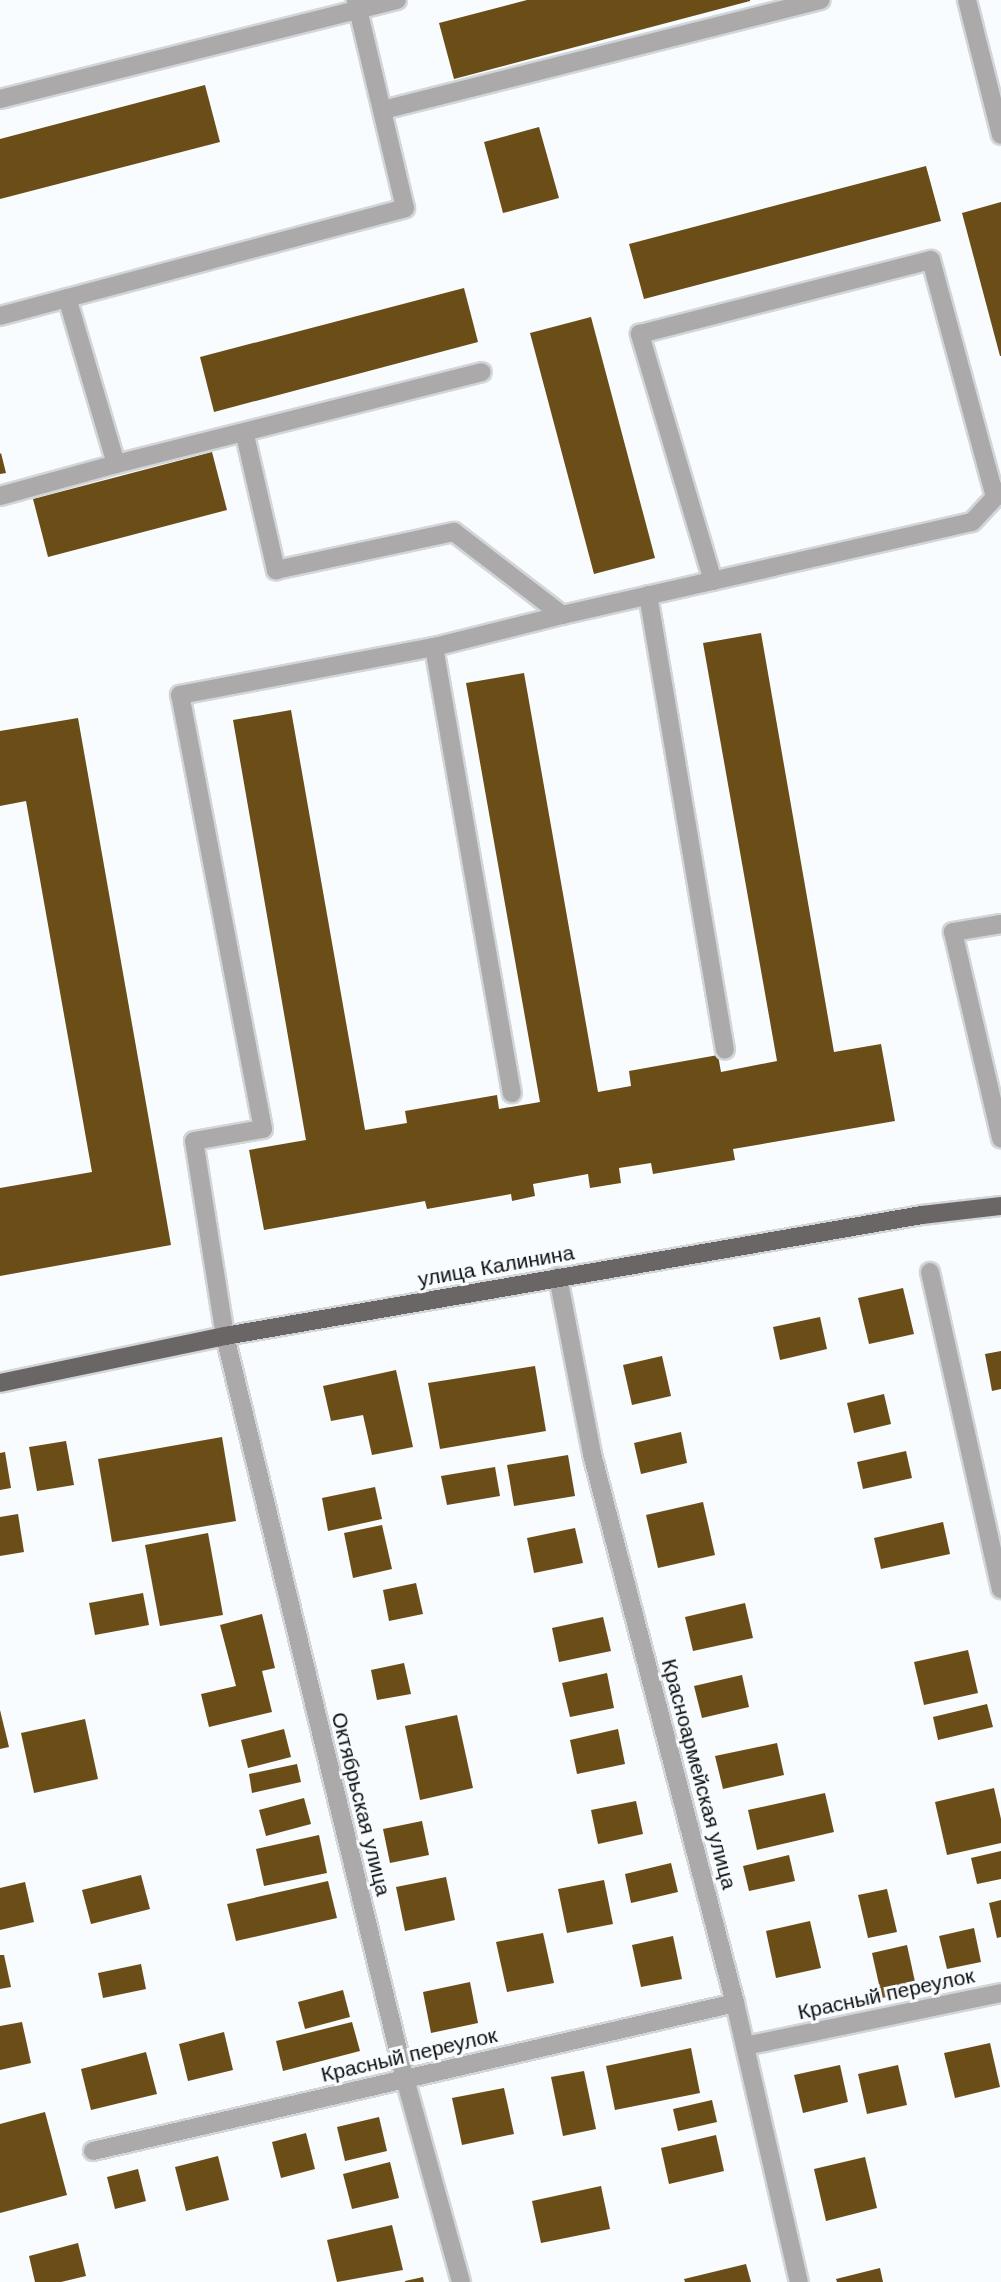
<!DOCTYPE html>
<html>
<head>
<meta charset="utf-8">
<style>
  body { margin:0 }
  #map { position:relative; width:1001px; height:2282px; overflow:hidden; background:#f8fcff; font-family:Helvetica,sans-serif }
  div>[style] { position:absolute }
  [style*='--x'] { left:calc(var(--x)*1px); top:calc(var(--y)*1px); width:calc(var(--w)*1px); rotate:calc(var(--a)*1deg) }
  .building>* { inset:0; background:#6b4d17 }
  .roads { filter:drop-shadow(2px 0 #d2d6d9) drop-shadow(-2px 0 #d2d6d9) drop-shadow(0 2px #d2d6d9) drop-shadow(0 -2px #d2d6d9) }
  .minor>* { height:18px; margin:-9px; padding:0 9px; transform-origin:9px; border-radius:9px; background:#aba9a9 }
  .major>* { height:18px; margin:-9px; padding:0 9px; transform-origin:9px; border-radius:9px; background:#6a6665 }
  span { translate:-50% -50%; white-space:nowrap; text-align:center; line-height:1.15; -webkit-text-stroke:6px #f8fcff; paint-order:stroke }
  .street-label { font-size:21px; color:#0d0f10 }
</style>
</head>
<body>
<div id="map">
  <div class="building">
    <i style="clip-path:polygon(527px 0,750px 0,750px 1px,454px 79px,439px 23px)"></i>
    <i style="clip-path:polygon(205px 85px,220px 142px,0 199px,0 139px)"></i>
    <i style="clip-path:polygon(539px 127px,559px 198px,503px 213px,484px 142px)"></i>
    <i style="clip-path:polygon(926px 166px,941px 221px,644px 299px,629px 244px)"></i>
    <i style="clip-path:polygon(1001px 202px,1001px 356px,1000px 356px,962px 213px)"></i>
    <i style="clip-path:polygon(464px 288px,478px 342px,214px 412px,200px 357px)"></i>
    <i style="clip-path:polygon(591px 317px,655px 558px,594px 574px,530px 333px)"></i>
    <i style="clip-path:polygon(212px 452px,227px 510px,48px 557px,33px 499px)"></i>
    <i style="clip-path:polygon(1px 453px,6px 473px,0 474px,0 454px)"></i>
    <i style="clip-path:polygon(761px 633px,834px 1052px,881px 1044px,895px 1121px,733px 1149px,735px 1160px,653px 1174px,651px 1163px,619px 1168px,621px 1183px,590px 1188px,588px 1174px,533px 1184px,535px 1196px,512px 1201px,511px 1194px,427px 1209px,425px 1201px,264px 1230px,249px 1150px,306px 1140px,233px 720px,291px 710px,365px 1130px,407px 1123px,405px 1111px,497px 1095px,499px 1109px,540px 1102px,466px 683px,524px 673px,598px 1092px,631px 1086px,629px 1071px,718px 1055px,721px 1072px,777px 1061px,703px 643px)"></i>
    <i style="clip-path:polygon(78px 718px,171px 1245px,0 1276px,0 1188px,92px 1172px,26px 801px,0 806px,0 731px)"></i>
    <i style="clip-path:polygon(903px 1288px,914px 1334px,869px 1344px,858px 1298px)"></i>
    <i style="clip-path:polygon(820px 1317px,827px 1349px,780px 1360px,773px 1327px)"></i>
    <i style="clip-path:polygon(1001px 1351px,1001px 1389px,992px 1391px,985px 1354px)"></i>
    <i style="clip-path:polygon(662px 1356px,671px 1396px,632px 1405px,623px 1365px)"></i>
    <i style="clip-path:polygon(535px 1366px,546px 1431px,440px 1449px,428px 1383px)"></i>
    <i style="clip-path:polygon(396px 1370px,413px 1447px,372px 1455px,363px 1415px,331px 1421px,323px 1386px)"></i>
    <i style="clip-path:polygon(884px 1394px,891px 1424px,854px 1433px,847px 1403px)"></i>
    <i style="clip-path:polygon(681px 1432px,687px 1463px,641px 1474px,634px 1443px)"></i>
    <i style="clip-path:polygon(222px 1437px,236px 1521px,112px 1542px,98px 1459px)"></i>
    <i style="clip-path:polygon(66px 1441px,74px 1485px,37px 1491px,29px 1447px)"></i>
    <i style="clip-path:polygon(906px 1451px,912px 1478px,863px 1489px,857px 1462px)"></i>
    <i style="clip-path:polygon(5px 1452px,11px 1488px,0 1490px,0 1453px)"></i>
    <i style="clip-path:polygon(568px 1455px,575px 1496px,514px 1506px,507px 1465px)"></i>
    <i style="clip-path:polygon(495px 1467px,500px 1496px,447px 1505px,441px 1476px)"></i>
    <i style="clip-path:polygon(375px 1487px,382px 1519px,328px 1531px,322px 1498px)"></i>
    <i style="clip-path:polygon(703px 1502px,715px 1555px,658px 1568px,646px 1515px)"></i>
    <i style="clip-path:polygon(18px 1514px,24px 1552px,0 1556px,0 1517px)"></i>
    <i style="clip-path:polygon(943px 1522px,950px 1554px,881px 1569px,874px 1538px)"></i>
    <i style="clip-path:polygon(382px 1525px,392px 1569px,353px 1578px,344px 1533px)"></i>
    <i style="clip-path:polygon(575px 1528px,583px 1563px,534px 1573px,527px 1538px)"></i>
    <i style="clip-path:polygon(208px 1533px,223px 1615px,160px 1626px,145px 1545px)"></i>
    <i style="clip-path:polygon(416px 1583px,423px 1614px,389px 1621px,383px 1590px)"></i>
    <i style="clip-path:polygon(143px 1593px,149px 1625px,95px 1635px,89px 1603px)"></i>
    <i style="clip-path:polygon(745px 1603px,753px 1638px,693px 1651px,685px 1617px)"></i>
    <i style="clip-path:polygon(262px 1614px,275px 1668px,262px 1671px,272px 1712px,209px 1727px,201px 1694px,236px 1686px,220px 1625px)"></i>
    <i style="clip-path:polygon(603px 1617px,611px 1651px,559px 1662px,552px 1628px)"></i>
    <i style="clip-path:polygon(968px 1650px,978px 1693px,924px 1705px,914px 1662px)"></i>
    <i style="clip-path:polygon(404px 1663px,411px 1694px,377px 1700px,371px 1670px)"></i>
    <i style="clip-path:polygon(607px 1673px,614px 1708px,570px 1717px,562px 1683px)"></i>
    <i style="clip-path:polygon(742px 1675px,749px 1707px,702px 1718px,694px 1686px)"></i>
    <i style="clip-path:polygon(987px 1704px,993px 1727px,938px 1740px,933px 1717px)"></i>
    <i style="clip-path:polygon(0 1710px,9px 1747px,0 1749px)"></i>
    <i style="clip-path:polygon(457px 1715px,473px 1788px,420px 1800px,405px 1726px)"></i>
    <i style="clip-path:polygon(85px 1719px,98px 1779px,34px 1793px,21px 1733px)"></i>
    <i style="clip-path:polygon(284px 1729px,291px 1757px,248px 1768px,241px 1740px)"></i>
    <i style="clip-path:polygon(618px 1729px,625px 1764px,577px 1774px,570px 1740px)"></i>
    <i style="clip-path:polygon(777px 1743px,784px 1775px,723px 1789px,715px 1756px)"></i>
    <i style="clip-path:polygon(297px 1764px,301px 1782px,252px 1793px,249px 1774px)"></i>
    <i style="clip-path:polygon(994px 1788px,1001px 1819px,1001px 1843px,947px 1855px,935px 1802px)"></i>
    <i style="clip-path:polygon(825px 1793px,834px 1832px,757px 1850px,748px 1810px)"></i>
    <i style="clip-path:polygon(304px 1798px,311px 1824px,266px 1836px,259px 1810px)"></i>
    <i style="clip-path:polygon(636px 1801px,643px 1834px,598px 1844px,591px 1810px)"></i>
    <i style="clip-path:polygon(422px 1821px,429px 1855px,390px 1863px,383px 1829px)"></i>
    <i style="clip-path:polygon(319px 1835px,327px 1873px,264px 1886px,256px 1849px)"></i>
    <i style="clip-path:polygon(1001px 1851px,1001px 1879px,977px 1884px,971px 1858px)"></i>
    <i style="clip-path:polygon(789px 1855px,795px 1881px,749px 1891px,743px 1866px)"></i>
    <i style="clip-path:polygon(671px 1863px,678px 1892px,631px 1903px,625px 1874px)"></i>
    <i style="clip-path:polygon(141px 1875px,150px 1909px,91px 1924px,82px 1890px)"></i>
    <i style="clip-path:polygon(446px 1877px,455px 1920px,405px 1931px,396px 1887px)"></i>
    <i style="clip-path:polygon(604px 1880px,613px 1924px,567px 1933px,558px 1889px)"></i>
    <i style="clip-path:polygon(328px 1881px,337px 1918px,236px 1941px,227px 1904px)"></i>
    <i style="clip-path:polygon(25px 1882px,34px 1922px,0 1930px,0 1888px)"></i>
    <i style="clip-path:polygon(887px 1889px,897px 1932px,868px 1938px,858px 1895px)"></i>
    <i style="clip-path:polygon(1001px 1900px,1001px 1937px,997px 1938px,989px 1903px)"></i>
    <i style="clip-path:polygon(810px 1921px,821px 1968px,776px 1978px,766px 1931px)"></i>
    <i style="clip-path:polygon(974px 1928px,981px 1962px,947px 1969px,939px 1936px)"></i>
    <i style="clip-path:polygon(543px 1933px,554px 1983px,507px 1992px,496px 1942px)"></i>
    <i style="clip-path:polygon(673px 1936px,682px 1979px,641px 1987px,632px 1945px)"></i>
    <i style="clip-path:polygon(907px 1945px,917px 1991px,882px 1998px,872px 1953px)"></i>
    <i style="clip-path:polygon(0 1955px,4px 1955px,11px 1987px,0 1989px)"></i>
    <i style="clip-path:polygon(141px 1964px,146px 1989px,103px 1998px,98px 1973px)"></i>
    <i style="clip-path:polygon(470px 1982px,478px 2023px,431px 2033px,423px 1992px)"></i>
    <i style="clip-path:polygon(343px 1990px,350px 2017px,305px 2029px,298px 2002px)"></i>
    <i style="clip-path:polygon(22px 2022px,31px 2063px,0 2070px,0 2026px)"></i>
    <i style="clip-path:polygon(352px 2022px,360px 2051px,283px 2071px,276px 2041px)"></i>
    <i style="clip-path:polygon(224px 2032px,233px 2070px,188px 2081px,179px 2044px)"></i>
    <i style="clip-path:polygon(990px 2043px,1000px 2087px,955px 2098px,944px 2053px)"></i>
    <i style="clip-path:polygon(691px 2048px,700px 2093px,615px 2110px,606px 2066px)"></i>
    <i style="clip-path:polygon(146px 2052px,157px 2094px,91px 2110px,81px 2069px)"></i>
    <i style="clip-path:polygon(840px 2065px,848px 2102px,803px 2113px,794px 2075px)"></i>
    <i style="clip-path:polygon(898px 2065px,907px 2105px,867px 2114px,858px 2074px)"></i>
    <i style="clip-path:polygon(584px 2071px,596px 2129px,563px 2136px,551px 2077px)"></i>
    <i style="clip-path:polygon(504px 2088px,514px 2134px,462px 2145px,452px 2098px)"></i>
    <i style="clip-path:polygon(712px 2100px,717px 2122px,678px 2131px,673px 2109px)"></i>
    <i style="clip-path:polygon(45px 2112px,67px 2195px,0 2213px,0 2124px)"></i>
    <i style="clip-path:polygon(379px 2117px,387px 2151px,345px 2161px,337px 2127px)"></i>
    <i style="clip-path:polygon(306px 2133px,315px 2169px,281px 2178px,272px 2142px)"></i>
    <i style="clip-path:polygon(716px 2135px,724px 2171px,669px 2184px,661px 2148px)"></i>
    <i style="clip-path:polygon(218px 2156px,229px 2200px,186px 2211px,175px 2167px)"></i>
    <i style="clip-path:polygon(865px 2157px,877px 2208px,826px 2221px,814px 2169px)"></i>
    <i style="clip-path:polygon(390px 2162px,399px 2198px,352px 2209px,343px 2174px)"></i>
    <i style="clip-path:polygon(138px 2169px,146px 2201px,115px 2209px,107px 2177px)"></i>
    <i style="clip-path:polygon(601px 2186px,610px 2229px,541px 2243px,532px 2201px)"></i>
    <i style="clip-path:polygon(392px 2225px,403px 2270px,337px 2282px,327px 2240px)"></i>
    <i style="clip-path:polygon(78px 2243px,86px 2276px,61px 2282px,35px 2282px,29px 2256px)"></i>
    <i style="clip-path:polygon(746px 2264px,751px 2282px,685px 2282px,684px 2279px)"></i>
    <i style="clip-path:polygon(880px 2268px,883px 2282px,837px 2282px,836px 2279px)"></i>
    <i style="clip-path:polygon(423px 2277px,424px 2282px,405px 2282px,405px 2281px)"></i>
  </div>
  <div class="roads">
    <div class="minor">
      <i style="--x:967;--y:0;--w:139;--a:75.9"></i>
      <i style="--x:0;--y:99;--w:409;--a:-14"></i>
      <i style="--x:383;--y:110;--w:451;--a:-14.1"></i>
      <i style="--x:0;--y:316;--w:419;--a:-14.9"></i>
      <i style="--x:405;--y:208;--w:214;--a:-103.3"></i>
      <i style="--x:245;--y:435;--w:139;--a:77.1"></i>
      <i style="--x:276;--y:570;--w:182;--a:-12.1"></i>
      <i style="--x:454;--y:532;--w:136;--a:37.5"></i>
      <i style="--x:562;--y:615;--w:420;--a:-12.8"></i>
      <i style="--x:972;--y:522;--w:42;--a:-46.9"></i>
      <i style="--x:116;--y:464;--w:377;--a:-14.1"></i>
      <i style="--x:0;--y:496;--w:120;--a:-15.4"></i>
      <i style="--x:116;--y:464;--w:173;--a:-106.4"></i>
      <i style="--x:713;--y:581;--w:258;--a:-106.5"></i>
      <i style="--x:640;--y:334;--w:300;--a:-14.3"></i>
      <i style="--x:931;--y:260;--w:245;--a:74.9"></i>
      <i style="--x:648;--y:595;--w:461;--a:80.4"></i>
      <i style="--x:434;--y:647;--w:132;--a:-14"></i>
      <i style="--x:1001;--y:924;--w:49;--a:170.5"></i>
      <i style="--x:953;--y:932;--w:212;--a:76.9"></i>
      <i style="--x:930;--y:1272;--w:325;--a:77.4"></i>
      <i style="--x:558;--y:1277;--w:180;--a:79.1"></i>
      <i style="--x:592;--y:1454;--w:567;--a:75.4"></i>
      <i style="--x:735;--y:2003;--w:286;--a:77.1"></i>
      <i style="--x:745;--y:2046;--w:261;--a:-11.7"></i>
      <i style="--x:93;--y:2151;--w:659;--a:-12.98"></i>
      <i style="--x:461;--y:2282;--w:211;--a:-105.4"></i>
      <i style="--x:405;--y:2079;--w:764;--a:-103.62"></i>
      <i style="--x:225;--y:1336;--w:197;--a:-99"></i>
      <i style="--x:194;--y:1141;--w:70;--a:-9.9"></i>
      <i style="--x:263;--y:1129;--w:442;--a:-100.8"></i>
      <i style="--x:180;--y:695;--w:258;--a:-10.7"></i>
      <i style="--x:434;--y:647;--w:453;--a:80.1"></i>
    </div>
    <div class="major">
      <i style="--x:0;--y:1383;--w:230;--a:-11.8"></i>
      <i style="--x:225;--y:1336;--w:707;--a:-9.85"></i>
      <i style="--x:922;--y:1215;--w:80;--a:-6.5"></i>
    </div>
  </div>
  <div class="street-label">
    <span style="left:496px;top:1266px;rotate:-10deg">улица Калинина</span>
    <span style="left:699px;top:1774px;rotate:75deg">Красноармейская улица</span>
    <span style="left:361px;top:1804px;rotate:76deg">Октябрьская улица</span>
    <span style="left:886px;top:1994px;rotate:-12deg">Красный переулок</span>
    <span style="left:409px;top:2055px;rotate:-13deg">Красный переулок</span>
  </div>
</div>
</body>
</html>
